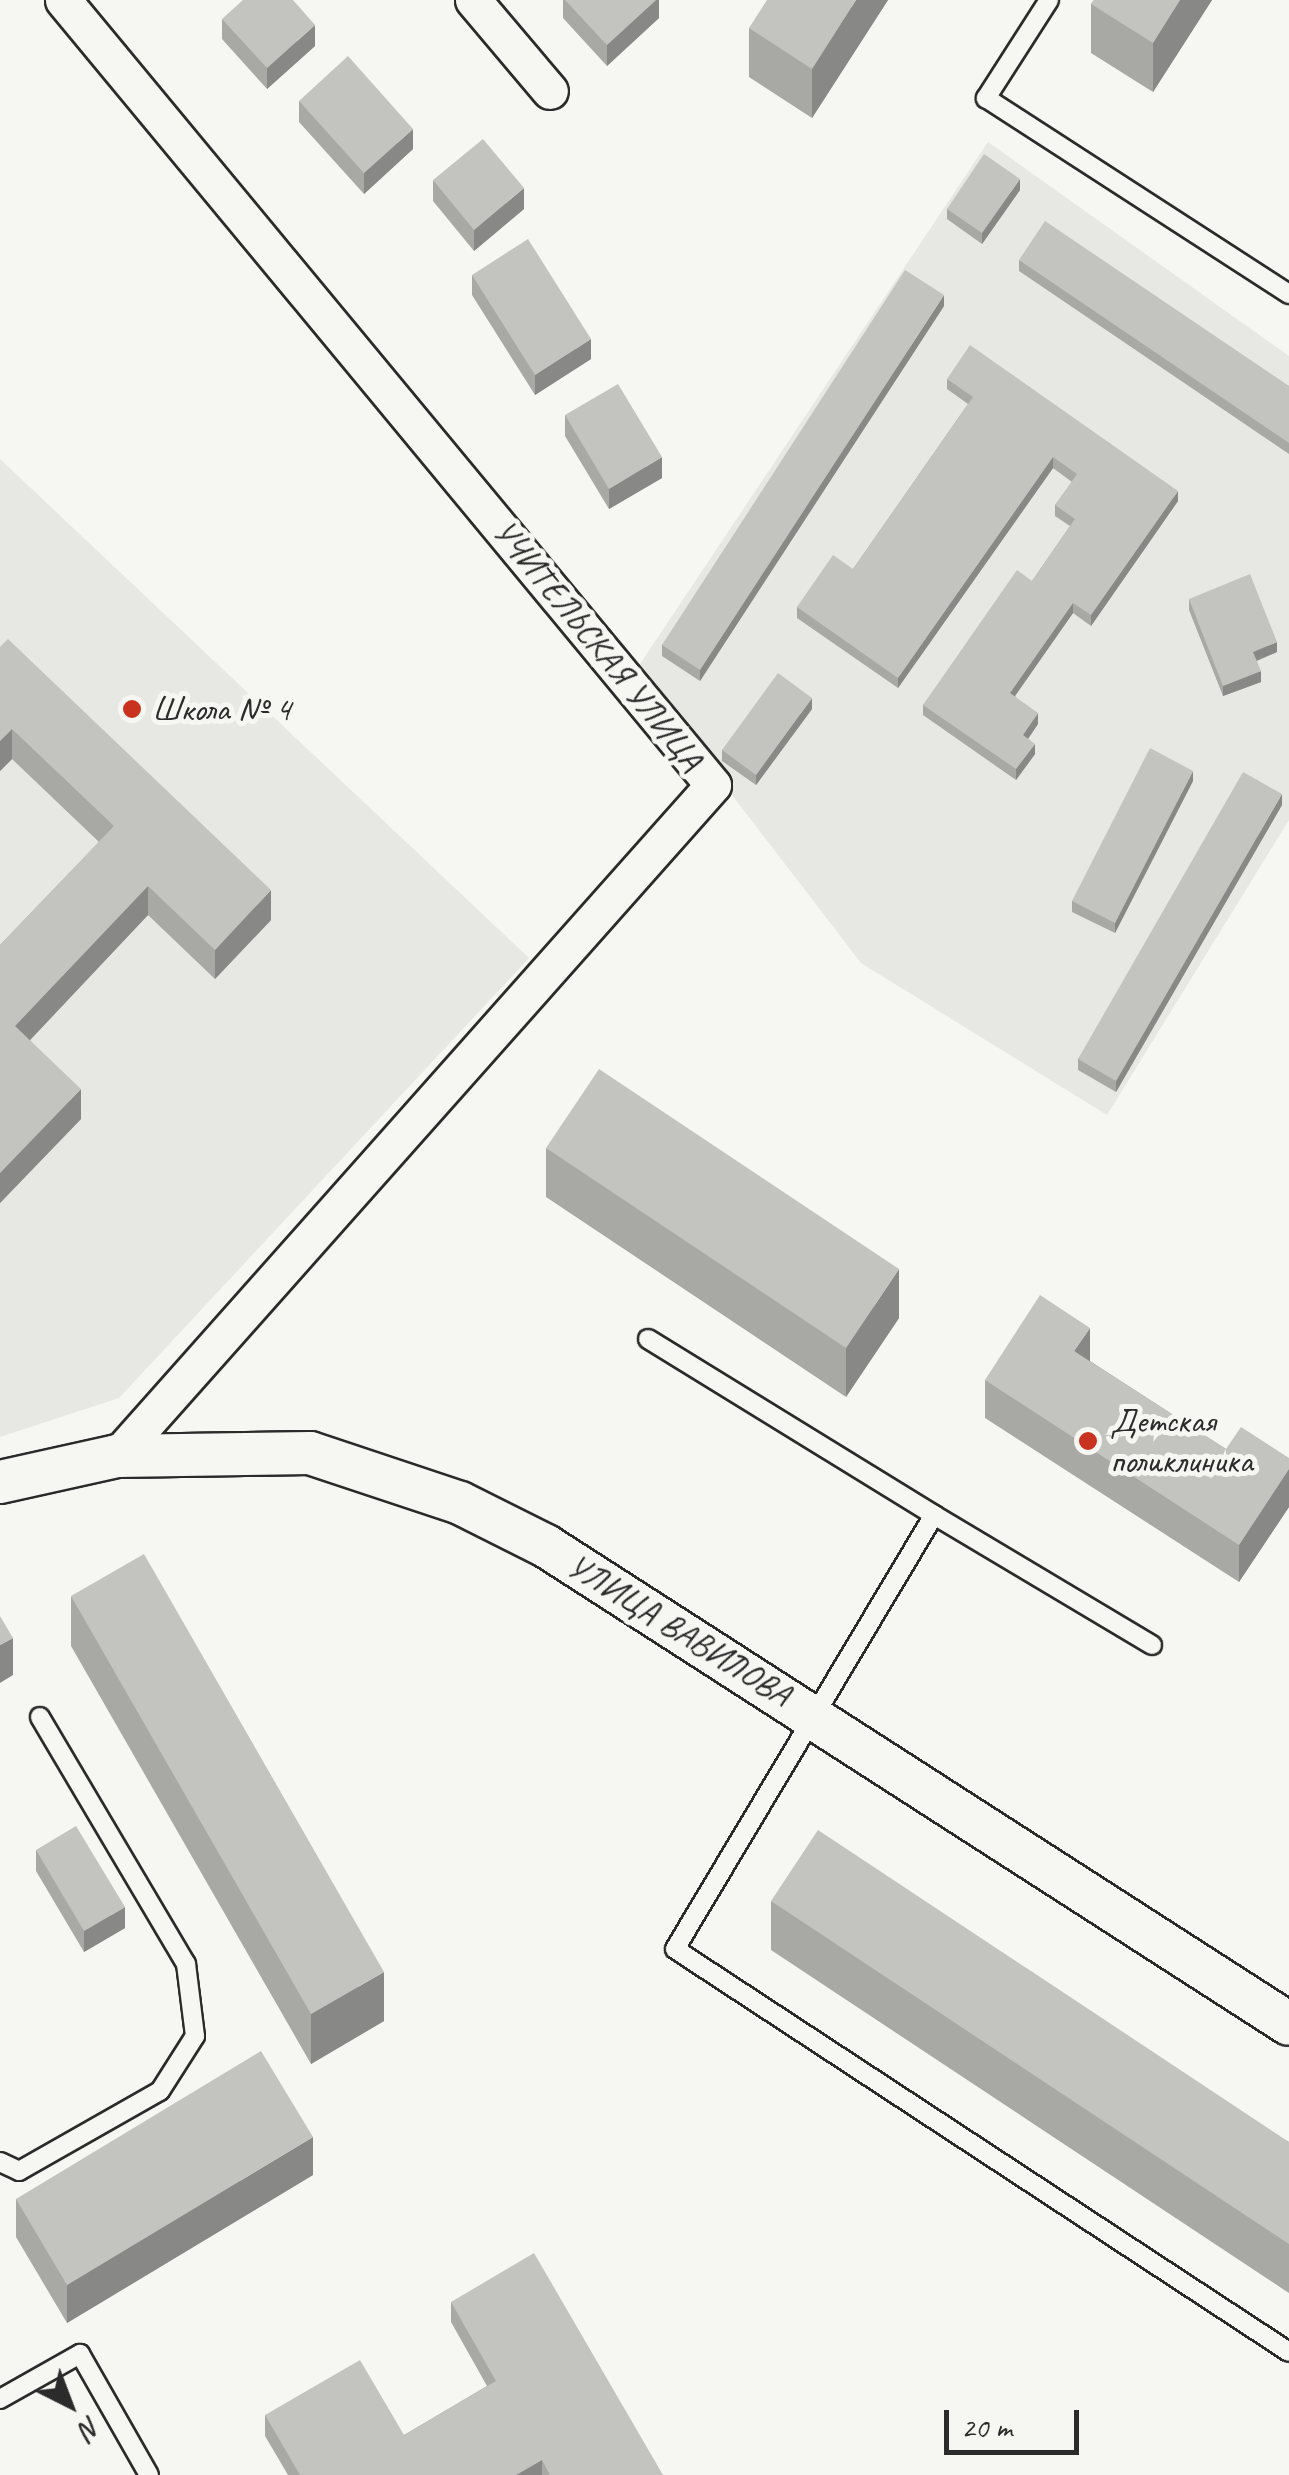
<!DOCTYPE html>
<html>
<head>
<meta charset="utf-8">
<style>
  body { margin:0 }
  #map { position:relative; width:1289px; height:2475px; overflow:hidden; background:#f6f6f2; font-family:Caveat,sans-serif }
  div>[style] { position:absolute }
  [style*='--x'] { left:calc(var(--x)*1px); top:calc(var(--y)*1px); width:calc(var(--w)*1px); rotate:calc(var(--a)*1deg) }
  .built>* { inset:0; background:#e7e7e3 }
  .roads { filter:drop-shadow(2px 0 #2b2b2b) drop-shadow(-2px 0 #2b2b2b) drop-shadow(0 2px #2b2b2b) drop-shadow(0 -2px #2b2b2b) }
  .service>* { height:18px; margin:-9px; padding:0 9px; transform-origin:9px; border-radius:9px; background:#f6f6f2 }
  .minor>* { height:35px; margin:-17.5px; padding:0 17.5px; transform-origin:17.5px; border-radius:17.5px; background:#f6f6f2 }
  .tertiary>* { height:42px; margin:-21px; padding:0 21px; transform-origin:21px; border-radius:21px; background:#f6f6f2 }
  .wall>* { inset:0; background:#a8a8a5 }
  .shaded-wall>* { inset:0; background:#888886 }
  .building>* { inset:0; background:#c3c3c0 }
  .dots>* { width:28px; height:28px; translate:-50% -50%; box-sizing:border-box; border:5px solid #f6f6f2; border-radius:50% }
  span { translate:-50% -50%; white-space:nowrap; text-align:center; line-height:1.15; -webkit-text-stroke:10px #f6f6f2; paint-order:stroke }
  .street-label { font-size:35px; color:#2b2b2b }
  .poi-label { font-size:35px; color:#2b2b2b }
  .left { translate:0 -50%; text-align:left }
  .north { position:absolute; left:20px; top:2355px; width:100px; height:100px; -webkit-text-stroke:8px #f6f6f2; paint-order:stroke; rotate:138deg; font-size:28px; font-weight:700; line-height:40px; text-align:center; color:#2b2b2b }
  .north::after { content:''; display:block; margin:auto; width:35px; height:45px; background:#2b2b2b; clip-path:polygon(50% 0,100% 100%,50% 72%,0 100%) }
  .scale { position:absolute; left:944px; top:2410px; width:135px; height:45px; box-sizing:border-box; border:5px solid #2b2b2b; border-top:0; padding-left:12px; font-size:30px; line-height:35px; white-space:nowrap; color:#2b2b2b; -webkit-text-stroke:8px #f6f6f2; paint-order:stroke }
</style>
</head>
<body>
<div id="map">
  <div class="built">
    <i style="clip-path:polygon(988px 142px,1289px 356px,1289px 820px,1107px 1115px,861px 963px,636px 670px)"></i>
    <i style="clip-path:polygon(0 459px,529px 958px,119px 1398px,0 1437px)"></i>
  </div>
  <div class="roads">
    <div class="service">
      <i style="--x:1049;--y:0;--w:117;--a:122.7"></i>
      <i style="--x:986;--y:98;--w:361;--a:32.9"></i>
      <i style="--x:648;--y:1339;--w:336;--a:31.6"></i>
      <i style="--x:1152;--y:1645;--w:254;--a:-149.2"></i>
      <i style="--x:934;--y:1515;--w:505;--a:120.83"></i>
      <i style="--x:675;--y:1949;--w:734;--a:33.28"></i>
      <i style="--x:0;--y:2162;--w:21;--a:25"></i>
      <i style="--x:19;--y:2171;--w:162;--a:-29.6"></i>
      <i style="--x:160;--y:2091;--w:65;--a:-57.5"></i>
      <i style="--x:195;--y:2036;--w:73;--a:-97.1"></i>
      <i style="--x:186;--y:1964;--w:287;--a:-120.6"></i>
      <i style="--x:0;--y:2399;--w:92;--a:-29.4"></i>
      <i style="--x:80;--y:2354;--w:139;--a:60.3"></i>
    </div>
    <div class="minor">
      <i style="--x:63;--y:0;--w:1019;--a:50.37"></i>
      <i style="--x:713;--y:785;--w:897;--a:131.61"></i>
      <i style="--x:473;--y:0;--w:119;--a:49.8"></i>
    </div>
    <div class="tertiary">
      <i style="--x:0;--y:1482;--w:120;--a:-12.5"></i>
      <i style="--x:117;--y:1456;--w:193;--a:-0.9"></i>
      <i style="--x:310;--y:1453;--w:158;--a:18.4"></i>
      <i style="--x:460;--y:1503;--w:96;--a:26.6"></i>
      <i style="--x:546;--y:1546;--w:883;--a:32.75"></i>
    </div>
  </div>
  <div class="wall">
    <i style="clip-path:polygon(563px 0,659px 0,659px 18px,607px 66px,563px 18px)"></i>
    <i style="clip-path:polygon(888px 0,812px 118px,749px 77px,749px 28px)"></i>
    <i style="clip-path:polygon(1094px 0,1212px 0,1153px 92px,1091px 53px,1091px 4px)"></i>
    <i style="clip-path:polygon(222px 19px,315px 46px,267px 89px,222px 39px)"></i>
    <i style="clip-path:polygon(299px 101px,413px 149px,364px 194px,299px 122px)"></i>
    <i style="clip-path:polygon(433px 180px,524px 209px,474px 251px,433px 201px)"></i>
    <i style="clip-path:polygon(1020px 190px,982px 244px,947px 219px,947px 209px)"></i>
    <i style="clip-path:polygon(1019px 260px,1289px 386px,1289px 454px,1019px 271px)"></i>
    <i style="clip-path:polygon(472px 275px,591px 359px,535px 395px,472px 295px)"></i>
    <i style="clip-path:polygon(944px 306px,700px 681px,662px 656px,662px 645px)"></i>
    <i style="clip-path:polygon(947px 379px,1178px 501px,1091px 626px,1073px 613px,1015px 696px,1038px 724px,1028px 739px,1035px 754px,1016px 780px,923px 715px,923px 705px,1032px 581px,1070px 526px,1055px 516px,1055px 505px,1072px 482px,1053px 468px,898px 688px,797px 618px,797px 607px,853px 569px,968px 404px,947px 389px)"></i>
    <i style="clip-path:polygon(565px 415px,662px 478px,609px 509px,565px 436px)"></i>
    <i style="clip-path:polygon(1189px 599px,1277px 652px,1257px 661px,1261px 682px,1223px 696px,1189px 610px)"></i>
    <i style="clip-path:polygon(0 647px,271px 920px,215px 979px,148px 915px,30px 1040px,81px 1119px,0 1203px,0 945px,99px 842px,12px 759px,0 771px)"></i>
    <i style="clip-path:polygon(812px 709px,756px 785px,722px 761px,722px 750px)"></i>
    <i style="clip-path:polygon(1193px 781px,1115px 933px,1072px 912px,1072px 901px)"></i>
    <i style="clip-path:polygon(1282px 805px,1116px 1092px,1078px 1070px,1078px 1059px)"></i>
    <i style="clip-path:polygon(546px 1148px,899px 1318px,846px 1397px,546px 1197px)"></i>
    <i style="clip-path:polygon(1090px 1361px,1226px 1449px,1289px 1458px,1289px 1507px,1239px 1582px,985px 1418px,985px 1380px)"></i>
    <i style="clip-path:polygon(71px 1596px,384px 2021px,311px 2064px,71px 1646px)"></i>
    <i style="clip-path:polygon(36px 1850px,125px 1928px,84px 1952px,36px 1871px)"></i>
    <i style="clip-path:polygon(771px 1901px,1289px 2142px,1289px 2293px,771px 1950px)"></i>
    <i style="clip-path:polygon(313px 2175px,67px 2323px,16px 2237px,16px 2199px)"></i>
    <i style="clip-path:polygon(451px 2302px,663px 2475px,288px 2475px,265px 2436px,265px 2415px,404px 2435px,487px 2386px,451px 2322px)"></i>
  </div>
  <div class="shaded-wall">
    <i style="clip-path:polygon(656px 0,659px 0,659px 18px,607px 66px,607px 45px)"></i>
    <i style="clip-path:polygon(856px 0,888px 0,812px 118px,812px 69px)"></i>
    <i style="clip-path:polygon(1180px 0,1212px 0,1153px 92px,1153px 43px)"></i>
    <i style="clip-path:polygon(315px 25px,315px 46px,267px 89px,267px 68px)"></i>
    <i style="clip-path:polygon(413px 129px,413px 149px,364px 194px,364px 173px)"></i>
    <i style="clip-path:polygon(1020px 179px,1020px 190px,982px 244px,982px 233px)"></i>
    <i style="clip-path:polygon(524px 188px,524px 209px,474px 251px,474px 230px)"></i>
    <i style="clip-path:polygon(944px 295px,944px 306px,700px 681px,700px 670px)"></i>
    <i style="clip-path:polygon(591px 339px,591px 359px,535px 395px,535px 375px)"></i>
    <i style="clip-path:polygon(662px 457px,662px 478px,609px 509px,609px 489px)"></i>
    <i style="clip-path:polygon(1053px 457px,1053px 468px,898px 688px,898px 678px)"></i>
    <i style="clip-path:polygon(1178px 491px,1178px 501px,1091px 626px,1091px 615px)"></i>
    <i style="clip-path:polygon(1073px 603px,1073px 613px,1010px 703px,1010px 693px)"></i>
    <i style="clip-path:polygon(1277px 642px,1277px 652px,1253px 662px,1253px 652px)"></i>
    <i style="clip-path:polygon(1261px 671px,1261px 682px,1223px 696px,1223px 686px)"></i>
    <i style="clip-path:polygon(812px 698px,812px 709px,756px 785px,756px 775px)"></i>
    <i style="clip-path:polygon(1038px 713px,1038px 724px,1023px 746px,1023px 735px)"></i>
    <i style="clip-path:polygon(12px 729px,12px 759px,0 771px,0 741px)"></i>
    <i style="clip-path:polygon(1035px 744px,1035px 754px,1016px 780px,1016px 769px)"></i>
    <i style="clip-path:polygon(1193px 771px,1193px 781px,1115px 933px,1115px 923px)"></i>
    <i style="clip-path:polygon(1282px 794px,1282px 805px,1116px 1092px,1116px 1081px)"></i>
    <i style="clip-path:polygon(148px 886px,148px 915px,15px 1056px,15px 1026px)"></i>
    <i style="clip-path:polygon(271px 890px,271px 920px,215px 979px,215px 950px)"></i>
    <i style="clip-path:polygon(81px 1089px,81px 1119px,0 1203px,0 1173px)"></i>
    <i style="clip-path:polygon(899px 1269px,899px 1318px,846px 1397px,846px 1348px)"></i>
    <i style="clip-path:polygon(1090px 1328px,1090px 1365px,1074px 1351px)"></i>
    <i style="clip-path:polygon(1289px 1469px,1289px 1507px,1239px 1582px,1239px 1545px)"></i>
    <i style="clip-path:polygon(13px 1638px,13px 1675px,0 1683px,0 1645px)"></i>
    <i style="clip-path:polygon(125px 1907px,125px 1928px,84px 1952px,84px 1931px)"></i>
    <i style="clip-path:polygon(384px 1972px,384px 2021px,311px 2064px,311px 2014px)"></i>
    <i style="clip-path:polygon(313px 2137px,313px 2175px,67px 2323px,67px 2285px)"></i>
    <i style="clip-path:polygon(542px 2460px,542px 2475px,516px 2475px)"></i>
  </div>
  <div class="building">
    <i style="clip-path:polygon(243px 0,293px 0,315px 25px,267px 68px,222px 19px)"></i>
    <i style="clip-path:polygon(565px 0,656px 0,607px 45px)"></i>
    <i style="clip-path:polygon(767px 0,856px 0,812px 69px,749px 28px)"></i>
    <i style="clip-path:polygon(1094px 0,1180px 0,1153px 43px,1091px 4px)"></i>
    <i style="clip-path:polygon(348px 56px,413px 129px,364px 173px,299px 101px)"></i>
    <i style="clip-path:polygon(483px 139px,524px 188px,474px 230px,433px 180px)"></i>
    <i style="clip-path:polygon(984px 154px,1020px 179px,982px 233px,947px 209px)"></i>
    <i style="clip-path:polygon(1045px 221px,1289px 386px,1289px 443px,1019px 260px)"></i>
    <i style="clip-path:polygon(528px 239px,591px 339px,535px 375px,472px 275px)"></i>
    <i style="clip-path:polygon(905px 270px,944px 295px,700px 670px,662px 645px)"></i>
    <i style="clip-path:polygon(970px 345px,1178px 491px,1091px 615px,1073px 603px,1010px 693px,1038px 713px,1023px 735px,1035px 744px,1016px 769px,923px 705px,1017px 570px,1032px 581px,1075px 519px,1055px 505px,1077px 474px,1053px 457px,898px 678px,797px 607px,833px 555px,853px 569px,973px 397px,947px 379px)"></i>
    <i style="clip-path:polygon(618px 384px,662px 457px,609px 489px,565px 415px)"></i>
    <i style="clip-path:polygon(1250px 574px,1277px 642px,1253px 652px,1261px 671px,1223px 686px,1189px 599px)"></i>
    <i style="clip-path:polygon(8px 639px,271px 890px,215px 950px,148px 886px,15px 1026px,81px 1089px,0 1173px,0 945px,114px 826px,12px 729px,0 741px,0 647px)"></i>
    <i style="clip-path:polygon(778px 673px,812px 698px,756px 775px,722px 750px)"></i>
    <i style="clip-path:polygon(1150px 748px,1193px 771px,1115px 923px,1072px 901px)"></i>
    <i style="clip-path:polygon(1243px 772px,1282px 794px,1116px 1081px,1078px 1059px)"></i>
    <i style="clip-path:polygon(599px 1069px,899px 1269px,846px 1348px,546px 1148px)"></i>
    <i style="clip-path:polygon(1040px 1295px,1090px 1328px,1074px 1351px,1226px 1449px,1241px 1427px,1289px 1458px,1289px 1469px,1239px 1545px,985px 1380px)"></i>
    <i style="clip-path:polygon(144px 1554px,384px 1972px,311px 2014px,71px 1596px)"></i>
    <i style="clip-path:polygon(0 1616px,13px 1638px,0 1645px)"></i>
    <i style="clip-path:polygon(76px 1826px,125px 1907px,84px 1931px,36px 1850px)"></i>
    <i style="clip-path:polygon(818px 1830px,1289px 2142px,1289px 2244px,771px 1901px)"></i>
    <i style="clip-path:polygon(261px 2051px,313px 2137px,67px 2285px,16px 2199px)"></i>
    <i style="clip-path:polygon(534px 2253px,663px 2475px,550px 2475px,542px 2460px,516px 2475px,300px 2475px,265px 2415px,360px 2360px,404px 2435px,496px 2381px,451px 2302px)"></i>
  </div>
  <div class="dots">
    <i style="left:132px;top:709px;background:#c8321e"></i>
    <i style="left:1088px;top:1441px;background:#c8321e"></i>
  </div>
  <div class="street-label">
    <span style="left:598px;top:645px;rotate:51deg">УЧИТЕЛЬСКАЯ УЛИЦА</span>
    <span style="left:679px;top:1630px;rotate:32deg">УЛИЦА ВАВИЛОВА</span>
  </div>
  <div class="poi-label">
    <span class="left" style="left:152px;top:709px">Школа № 4</span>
    <span class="left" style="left:1110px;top:1441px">Детская<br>поликлиника</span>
  </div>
  <div class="north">N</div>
  <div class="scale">20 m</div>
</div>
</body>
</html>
